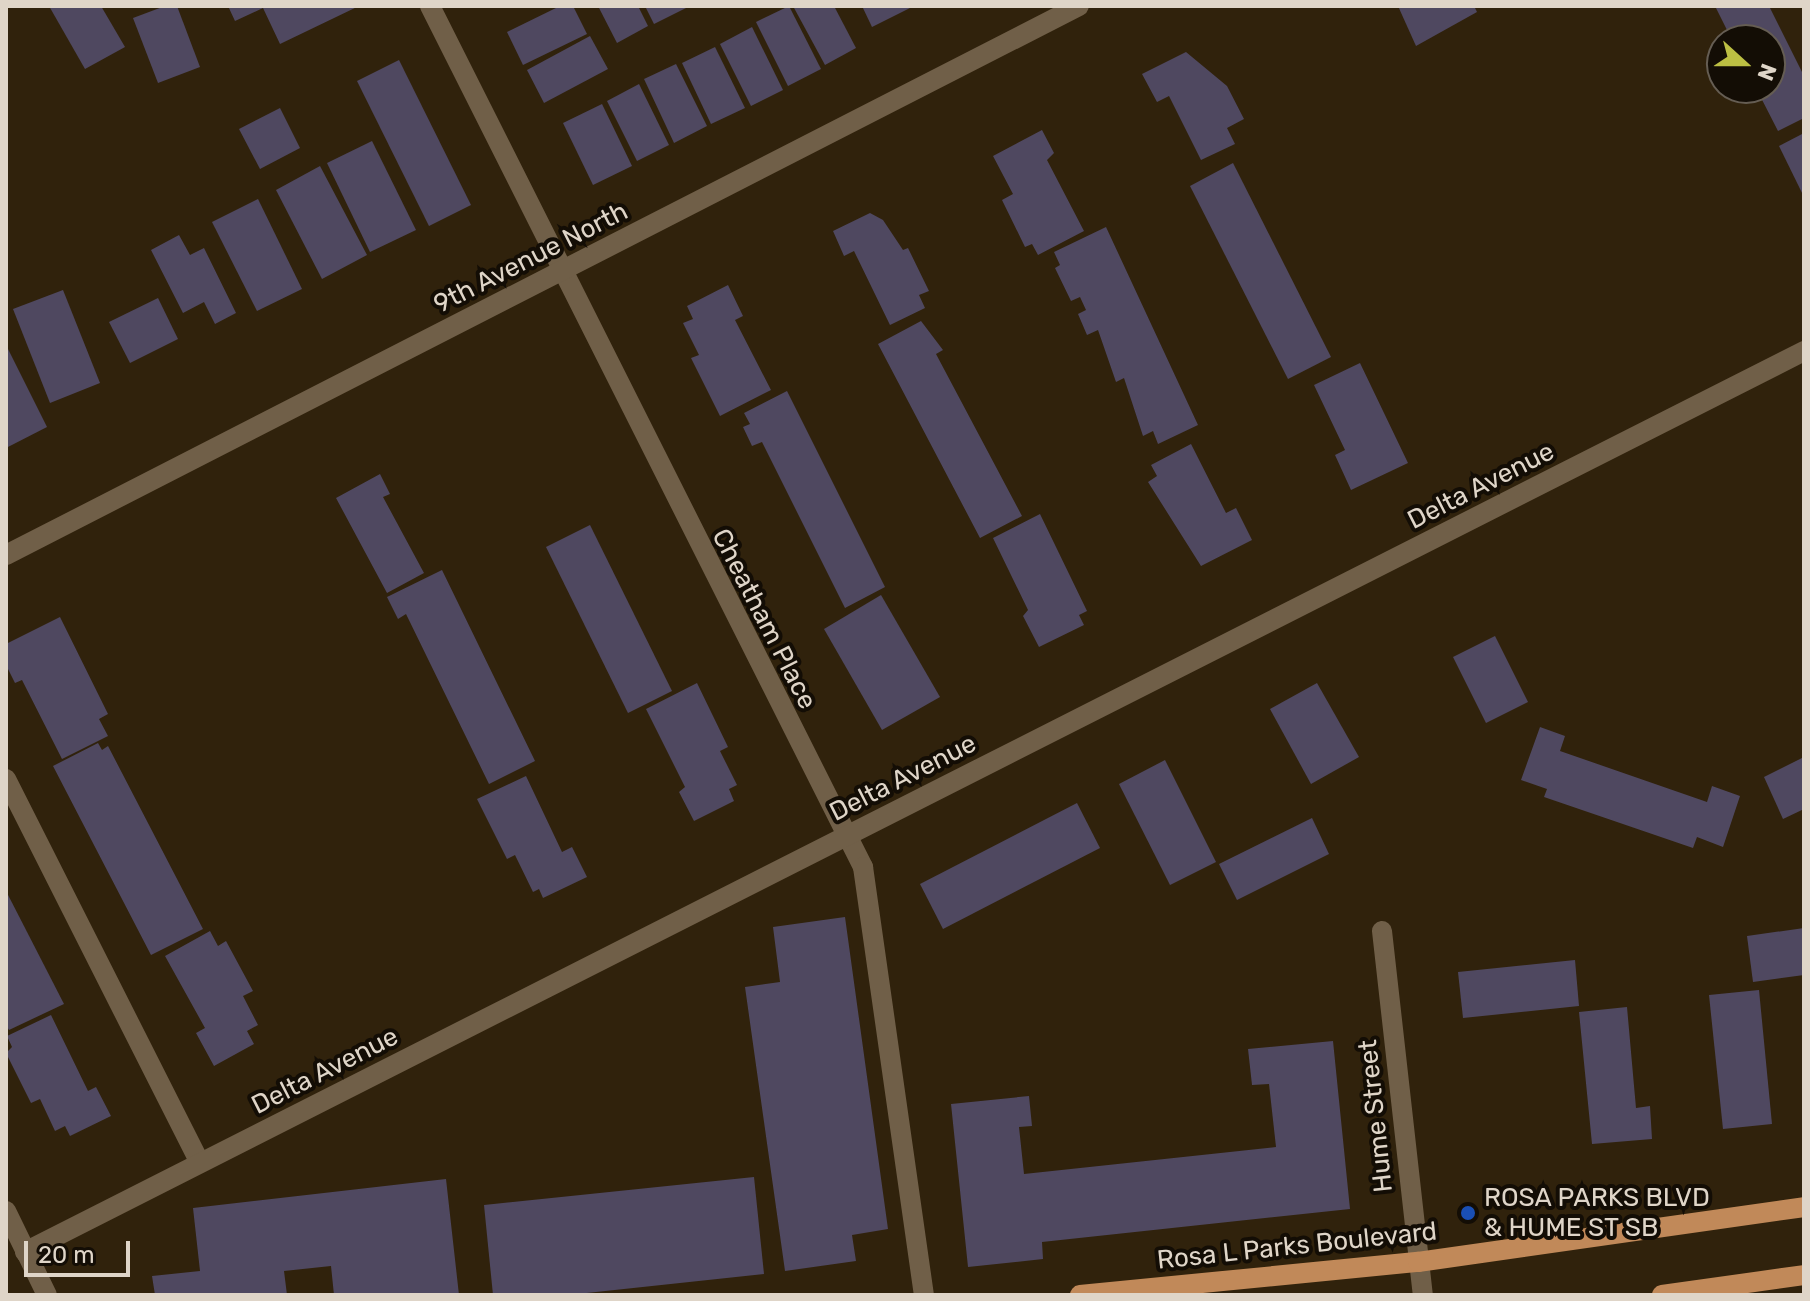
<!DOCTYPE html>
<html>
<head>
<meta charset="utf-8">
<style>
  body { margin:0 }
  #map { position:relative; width:1810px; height:1301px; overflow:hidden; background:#30220c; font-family:Rubik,sans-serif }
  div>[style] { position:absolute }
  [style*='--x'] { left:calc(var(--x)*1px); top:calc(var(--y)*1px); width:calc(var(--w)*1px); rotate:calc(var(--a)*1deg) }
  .building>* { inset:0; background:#4f4860 }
  .street>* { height:20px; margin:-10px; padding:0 10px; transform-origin:10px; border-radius:10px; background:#705f48 }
  .primary>* { height:20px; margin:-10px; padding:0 10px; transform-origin:10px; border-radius:10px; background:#c18959 }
  .dots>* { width:22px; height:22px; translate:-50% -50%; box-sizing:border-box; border:4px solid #130d05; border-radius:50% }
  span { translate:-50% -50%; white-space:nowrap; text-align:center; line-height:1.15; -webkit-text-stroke:8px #130d05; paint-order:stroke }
  .street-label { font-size:26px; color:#dfd5c8 }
  .poi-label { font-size:26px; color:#dfd5c8 }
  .left { translate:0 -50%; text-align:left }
  .frame { position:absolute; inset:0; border:8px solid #dfd5c8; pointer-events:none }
  .north { position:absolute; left:1706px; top:24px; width:80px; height:80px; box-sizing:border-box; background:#130d05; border:2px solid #655d53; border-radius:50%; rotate:111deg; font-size:22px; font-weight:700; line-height:32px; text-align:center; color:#dfd5c8 }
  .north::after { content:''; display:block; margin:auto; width:28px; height:36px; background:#bcbf43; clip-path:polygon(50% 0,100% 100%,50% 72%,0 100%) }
  .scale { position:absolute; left:24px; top:1241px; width:106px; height:36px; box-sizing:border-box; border:4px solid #dfd5c8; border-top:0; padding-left:10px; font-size:24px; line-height:28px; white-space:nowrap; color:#dfd5c8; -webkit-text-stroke:6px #130d05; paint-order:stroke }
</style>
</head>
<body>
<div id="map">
  <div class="building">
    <i style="clip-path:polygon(49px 6px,101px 6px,125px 47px,85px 69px)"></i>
    <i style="clip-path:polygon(165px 6px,177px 6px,200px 67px,158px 83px,133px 18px)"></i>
    <i style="clip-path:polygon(228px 6px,359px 6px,280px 44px,263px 8px,235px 21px)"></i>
    <i style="clip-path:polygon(560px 6px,573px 6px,587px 34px,523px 65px,507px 32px)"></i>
    <i style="clip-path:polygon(598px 6px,638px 6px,648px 26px,617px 43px)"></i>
    <i style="clip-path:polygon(645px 6px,690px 6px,654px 24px)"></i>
    <i style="clip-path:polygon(789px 6px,821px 69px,788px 86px,756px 22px)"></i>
    <i style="clip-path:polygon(793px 6px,834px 6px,856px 48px,825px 65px)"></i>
    <i style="clip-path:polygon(862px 6px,914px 6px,872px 27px)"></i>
    <i style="clip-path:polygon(1398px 6px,1474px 6px,1477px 12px,1416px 46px)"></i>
    <i style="clip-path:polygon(1715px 6px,1769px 6px,1804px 76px,1804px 118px,1778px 131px,1756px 88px,1770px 88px,1770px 40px,1732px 40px)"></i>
    <i style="clip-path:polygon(752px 27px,783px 90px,751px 106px,720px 44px)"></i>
    <i style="clip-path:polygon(590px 36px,608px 69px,544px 103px,527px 70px)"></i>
    <i style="clip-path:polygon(715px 47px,745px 108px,711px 124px,682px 63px)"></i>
    <i style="clip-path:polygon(1186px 52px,1227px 86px,1244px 119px,1227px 128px,1235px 144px,1201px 160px,1169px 96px,1157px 102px,1142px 74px)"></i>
    <i style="clip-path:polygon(399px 60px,471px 205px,429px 226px,357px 81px)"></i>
    <i style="clip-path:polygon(676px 64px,707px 126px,674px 143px,644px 79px)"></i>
    <i style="clip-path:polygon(639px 84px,669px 145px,637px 161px,607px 101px)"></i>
    <i style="clip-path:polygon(602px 104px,632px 166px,593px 185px,563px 123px)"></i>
    <i style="clip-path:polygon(280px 108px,300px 148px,260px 169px,239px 129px)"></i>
    <i style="clip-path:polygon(1042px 130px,1054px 153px,1047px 160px,1084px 231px,1038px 255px,1032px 244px,1025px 247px,1002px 200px,1013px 194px,993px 156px)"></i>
    <i style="clip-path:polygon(1804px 133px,1804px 197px,1779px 146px)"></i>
    <i style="clip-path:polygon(372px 141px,416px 230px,370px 252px,327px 163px)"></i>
    <i style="clip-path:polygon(1233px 163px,1331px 357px,1288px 379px,1190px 186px)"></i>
    <i style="clip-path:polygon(320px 166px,367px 255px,322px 279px,276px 190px)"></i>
    <i style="clip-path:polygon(258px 199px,302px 289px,257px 311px,212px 222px)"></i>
    <i style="clip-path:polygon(870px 213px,883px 220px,903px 250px,908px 248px,929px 291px,919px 295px,925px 308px,890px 325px,854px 251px,844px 256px,833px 231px)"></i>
    <i style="clip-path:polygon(1106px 227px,1198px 425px,1158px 444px,1153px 431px,1143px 436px,1124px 378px,1116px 382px,1098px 330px,1087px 335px,1078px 314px,1086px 310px,1080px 297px,1071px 301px,1055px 268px,1060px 265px,1054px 252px)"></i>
    <i style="clip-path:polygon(179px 235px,190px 255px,204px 248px,236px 313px,215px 324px,204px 302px,183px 313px,151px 250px)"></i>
    <i style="clip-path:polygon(728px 285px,743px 316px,735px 320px,771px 390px,720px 416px,691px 358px,699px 355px,683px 323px,693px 319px,687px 306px)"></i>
    <i style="clip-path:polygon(63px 290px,100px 383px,50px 403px,13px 309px)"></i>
    <i style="clip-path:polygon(158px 298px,178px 339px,130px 363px,109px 322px)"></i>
    <i style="clip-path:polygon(921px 321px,943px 350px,936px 354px,1022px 516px,980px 538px,878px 344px)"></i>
    <i style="clip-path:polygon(6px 345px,47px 427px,6px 448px)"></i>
    <i style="clip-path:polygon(1360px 363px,1408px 463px,1351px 490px,1335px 455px,1345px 450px,1314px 385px)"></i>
    <i style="clip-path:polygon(787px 391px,885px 587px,845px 608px,762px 442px,752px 446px,743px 427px,750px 424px,744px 413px)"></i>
    <i style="clip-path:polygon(1191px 444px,1226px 513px,1236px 508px,1252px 540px,1201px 566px,1148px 482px,1157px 476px,1151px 465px)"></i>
    <i style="clip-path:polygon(380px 474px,390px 494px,383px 497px,424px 573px,387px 593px,336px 498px)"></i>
    <i style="clip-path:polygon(1040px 514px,1087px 611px,1079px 615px,1084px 625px,1039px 647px,1023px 616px,1028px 610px,993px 538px)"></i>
    <i style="clip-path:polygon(590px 525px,672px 691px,628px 713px,546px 547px)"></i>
    <i style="clip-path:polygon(442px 570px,535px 761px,489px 784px,406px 614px,398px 619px,387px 597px)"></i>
    <i style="clip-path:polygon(881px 595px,940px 697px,882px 730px,824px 629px)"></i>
    <i style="clip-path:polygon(60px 617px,108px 714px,99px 719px,108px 736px,62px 759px,22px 680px,15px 683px,6px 665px,6px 644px)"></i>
    <i style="clip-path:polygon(1495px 636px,1528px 702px,1486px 723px,1453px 657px)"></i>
    <i style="clip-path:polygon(697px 683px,728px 747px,720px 751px,737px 785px,729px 789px,734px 801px,694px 821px,679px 792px,685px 787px,646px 709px)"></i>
    <i style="clip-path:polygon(1317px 683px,1359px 757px,1311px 784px,1270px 709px)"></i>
    <i style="clip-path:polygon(1540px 727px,1565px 736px,1560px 751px,1707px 802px,1712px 786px,1740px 796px,1723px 847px,1697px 837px,1693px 848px,1544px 797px,1547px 789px,1521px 780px)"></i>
    <i style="clip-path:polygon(98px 743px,102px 750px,108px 746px,203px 929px,151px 955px,53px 766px)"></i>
    <i style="clip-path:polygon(1804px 757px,1804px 809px,1783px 819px,1764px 777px)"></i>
    <i style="clip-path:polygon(1165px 760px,1216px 862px,1170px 885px,1119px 784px)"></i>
    <i style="clip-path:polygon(526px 776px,562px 852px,572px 847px,587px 877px,543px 898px,539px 889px,533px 892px,515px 855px,507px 859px,477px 799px)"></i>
    <i style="clip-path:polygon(1077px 803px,1100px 848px,943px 929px,920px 884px)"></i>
    <i style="clip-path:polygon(1312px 818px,1329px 854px,1237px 900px,1219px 864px)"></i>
    <i style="clip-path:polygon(6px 891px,64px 1004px,9px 1030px,6px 1025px)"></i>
    <i style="clip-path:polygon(845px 917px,888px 1229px,852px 1235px,856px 1261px,785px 1271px,745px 987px,780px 982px,773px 927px)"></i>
    <i style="clip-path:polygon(1804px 928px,1804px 975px,1753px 982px,1747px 936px)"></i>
    <i style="clip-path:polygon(210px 931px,218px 946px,226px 941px,253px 991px,243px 996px,258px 1025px,247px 1031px,254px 1044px,214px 1066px,196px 1033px,205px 1028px,165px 956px)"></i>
    <i style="clip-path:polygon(1575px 960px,1579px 1006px,1463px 1018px,1458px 972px)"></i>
    <i style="clip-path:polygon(1759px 990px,1772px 1124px,1723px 1129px,1709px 995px)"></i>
    <i style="clip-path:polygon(1627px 1007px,1636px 1108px,1650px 1106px,1652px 1139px,1592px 1144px,1579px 1012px)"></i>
    <i style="clip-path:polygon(51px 1015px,88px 1091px,96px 1087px,111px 1116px,70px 1136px,65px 1126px,55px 1131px,40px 1099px,31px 1103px,6px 1053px,12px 1047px,7px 1036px)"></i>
    <i style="clip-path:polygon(1333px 1041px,1350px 1209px,1042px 1242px,1043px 1259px,968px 1267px,951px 1104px,1029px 1096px,1032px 1126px,1019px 1127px,1024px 1174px,1276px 1147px,1269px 1084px,1252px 1085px,1248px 1049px)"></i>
    <i style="clip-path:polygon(754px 1177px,764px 1274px,568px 1295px,493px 1295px,484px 1205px)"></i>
    <i style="clip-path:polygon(446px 1179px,459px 1295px,334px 1295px,331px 1266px,284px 1271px,287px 1295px,155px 1295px,152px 1276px,200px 1271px,193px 1208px)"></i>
  </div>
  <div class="street">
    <i style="--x:430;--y:6;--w:964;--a:63.3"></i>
    <i style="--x:863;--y:867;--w:432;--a:81.9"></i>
    <i style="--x:6;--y:555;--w:1205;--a:-27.1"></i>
    <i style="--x:6;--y:779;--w:430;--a:63.2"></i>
    <i style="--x:1382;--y:931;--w:366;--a:83.6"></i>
    <i style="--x:6;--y:1211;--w:93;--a:64"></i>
    <i style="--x:25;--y:1252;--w:1994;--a:-26.86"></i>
  </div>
  <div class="primary">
    <i style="--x:1080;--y:1295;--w:340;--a:-5.6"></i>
    <i style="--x:1418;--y:1262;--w:390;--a:-8.1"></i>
    <i style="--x:1662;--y:1295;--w:143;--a:-8"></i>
  </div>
  <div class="dots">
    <i style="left:1468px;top:1213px;background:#1a4fb4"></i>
  </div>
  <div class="street-label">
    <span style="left:531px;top:258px;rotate:-27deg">9th Avenue North</span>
    <span style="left:1481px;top:486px;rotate:-27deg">Delta Avenue</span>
    <span style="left:764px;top:619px;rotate:63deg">Cheatham Place</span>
    <span style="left:903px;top:778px;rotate:-27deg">Delta Avenue</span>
    <span style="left:325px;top:1071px;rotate:-27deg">Delta Avenue</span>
    <span style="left:1376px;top:1116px;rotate:-96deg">Hume Street</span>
    <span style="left:1297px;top:1246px;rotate:-6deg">Rosa L Parks Boulevard</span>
  </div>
  <div class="poi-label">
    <span class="left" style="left:1484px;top:1213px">ROSA PARKS BLVD<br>&amp; HUME ST SB</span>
  </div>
  <div class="frame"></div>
  <div class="north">N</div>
  <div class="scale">20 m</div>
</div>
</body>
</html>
